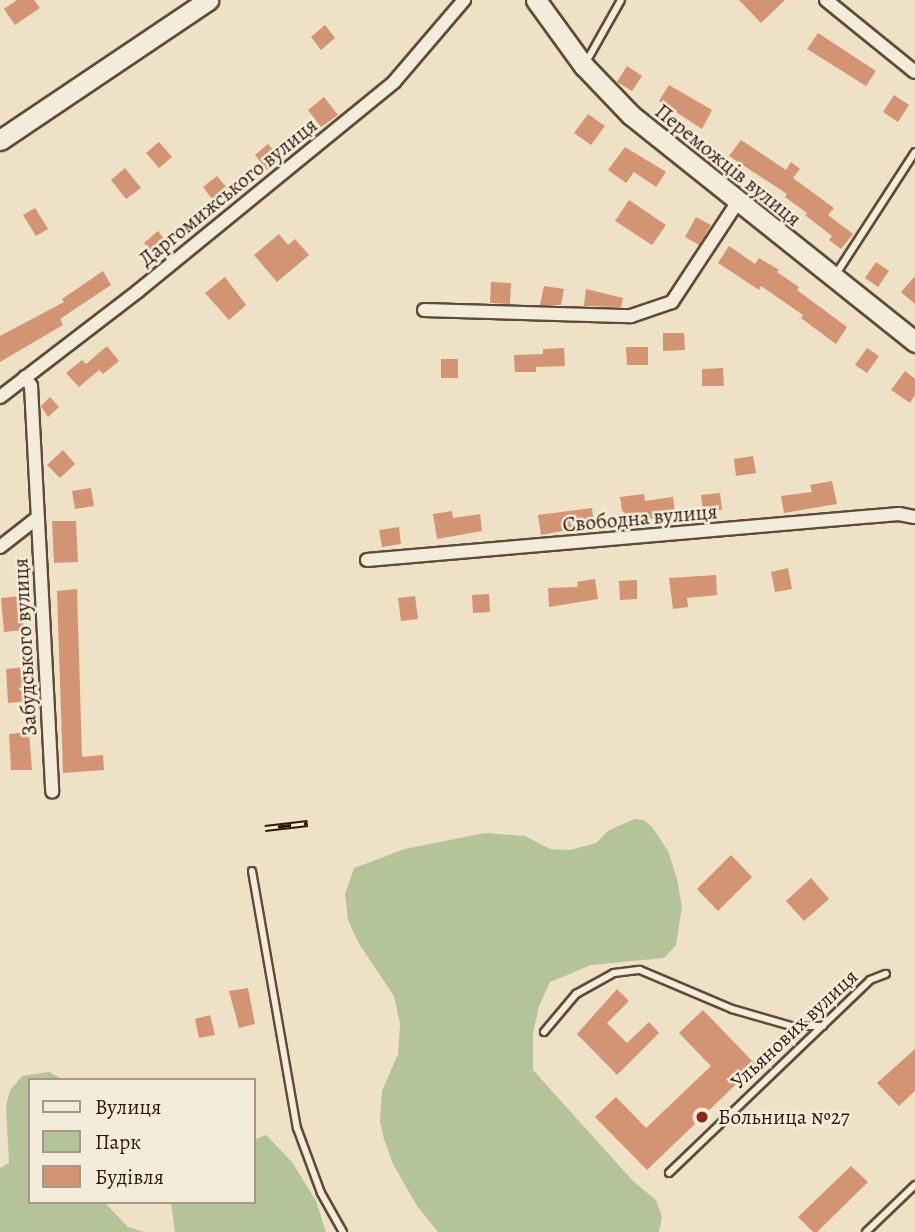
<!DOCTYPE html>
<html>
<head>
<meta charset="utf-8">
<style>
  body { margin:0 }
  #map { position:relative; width:915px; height:1232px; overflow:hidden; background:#eee1c6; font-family:Alegreya,serif }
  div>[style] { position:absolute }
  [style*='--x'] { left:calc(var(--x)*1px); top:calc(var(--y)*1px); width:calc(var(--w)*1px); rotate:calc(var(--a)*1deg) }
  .green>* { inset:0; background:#b5c398 }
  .building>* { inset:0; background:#d29473 }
  .roads { filter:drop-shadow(2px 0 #604a38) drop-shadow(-2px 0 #604a38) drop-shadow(0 2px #604a38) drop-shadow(0 -2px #604a38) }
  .service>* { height:6px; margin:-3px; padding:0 3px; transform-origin:3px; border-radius:3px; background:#f4ecda }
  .minor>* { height:12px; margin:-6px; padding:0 6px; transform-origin:6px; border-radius:6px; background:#f4ecda }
  .secondary>* { height:19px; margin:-9.5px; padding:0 9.5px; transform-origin:9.5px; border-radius:9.5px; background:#f4ecda }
  .rail>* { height:7px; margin-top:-3.5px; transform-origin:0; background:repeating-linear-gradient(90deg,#f4ecda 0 13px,#301808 0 26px); box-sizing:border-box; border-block:2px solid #301808 }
  .dots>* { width:19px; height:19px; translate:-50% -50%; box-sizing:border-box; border:4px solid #f4ecda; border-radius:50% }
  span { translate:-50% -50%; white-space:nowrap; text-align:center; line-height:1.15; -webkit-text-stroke:5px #f4ecda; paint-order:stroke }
  .street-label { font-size:21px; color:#301808 }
  .poi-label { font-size:21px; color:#301808 }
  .left { translate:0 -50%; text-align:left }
  .legend { position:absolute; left:28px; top:1078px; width:228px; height:126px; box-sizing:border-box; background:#f4ecda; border:2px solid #a69786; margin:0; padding:9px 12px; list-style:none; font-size:21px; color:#301808 }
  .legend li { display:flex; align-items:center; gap:14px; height:35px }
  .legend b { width:35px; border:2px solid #a69786 }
</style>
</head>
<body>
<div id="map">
  <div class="green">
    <i style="clip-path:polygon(635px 819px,644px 820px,652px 827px,668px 851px,677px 879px,682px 907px,676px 945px,664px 958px,591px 965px,550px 982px,539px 1006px,533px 1033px,533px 1070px,633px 1181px,656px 1200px,662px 1217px,659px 1232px,438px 1232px,417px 1206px,393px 1164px,384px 1139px,380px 1121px,382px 1091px,398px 1054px,400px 1024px,394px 996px,359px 944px,348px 920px,345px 894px,354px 868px,405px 849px,485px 833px,525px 836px,550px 849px,570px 850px,596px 843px,609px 830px)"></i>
    <i style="clip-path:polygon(49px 1072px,64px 1080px,30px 1080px,30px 1202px,104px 1202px,128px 1227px,144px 1232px,0 1232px,0 1168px,9px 1163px,6px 1107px,10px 1090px,22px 1076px)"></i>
    <i style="clip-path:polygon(266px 1135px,292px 1162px,316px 1201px,326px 1232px,175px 1232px,171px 1202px,254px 1202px,254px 1140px)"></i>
  </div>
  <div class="building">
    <i style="clip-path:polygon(17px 0,34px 0,40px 8px,15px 25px,4px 9px)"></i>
    <i style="clip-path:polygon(739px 0,785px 0,761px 23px)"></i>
    <i style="clip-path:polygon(325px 25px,335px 38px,321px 50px,311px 37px)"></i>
    <i style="clip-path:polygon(818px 33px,876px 71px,866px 86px,807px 49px)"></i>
    <i style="clip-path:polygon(627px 66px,642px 76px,632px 91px,617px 82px)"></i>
    <i style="clip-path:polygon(669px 85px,712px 110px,702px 129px,659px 101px)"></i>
    <i style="clip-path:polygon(894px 95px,909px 105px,898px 122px,883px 112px)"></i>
    <i style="clip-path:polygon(324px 97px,338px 115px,321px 127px,308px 110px)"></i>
    <i style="clip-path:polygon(588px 114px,605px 126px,591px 145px,574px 133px)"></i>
    <i style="clip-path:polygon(741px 140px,786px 170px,791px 162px,800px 169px,793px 178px,834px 208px,828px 215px,853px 234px,841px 249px,829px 240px,832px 236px,805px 215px,807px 213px,785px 197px,787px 194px,729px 156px)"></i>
    <i style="clip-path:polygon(159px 142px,172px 157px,159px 168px,146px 153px)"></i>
    <i style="clip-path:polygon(268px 144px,281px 159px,267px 170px,255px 155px)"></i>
    <i style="clip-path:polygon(625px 147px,666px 172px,656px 187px,634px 172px,626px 183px,608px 170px)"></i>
    <i style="clip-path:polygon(125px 168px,141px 188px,126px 199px,111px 180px)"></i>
    <i style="clip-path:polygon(217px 176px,233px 195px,218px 207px,203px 187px)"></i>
    <i style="clip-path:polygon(629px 200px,666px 225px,652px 245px,615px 221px)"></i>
    <i style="clip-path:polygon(35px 208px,48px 229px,36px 236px,23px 215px)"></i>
    <i style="clip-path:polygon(696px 217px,711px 225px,699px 245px,685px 237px)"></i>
    <i style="clip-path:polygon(158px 231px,170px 247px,157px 258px,144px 243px)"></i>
    <i style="clip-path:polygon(279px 234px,288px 245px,295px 239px,309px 255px,277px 282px,254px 255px)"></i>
    <i style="clip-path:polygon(729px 246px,755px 264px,759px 258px,779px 270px,777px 272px,799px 287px,797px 290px,847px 327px,836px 344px,801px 318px,803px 315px,761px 286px,759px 290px,718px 263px)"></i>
    <i style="clip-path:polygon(876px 262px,889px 271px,878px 287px,865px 278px)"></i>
    <i style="clip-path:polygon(103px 271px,111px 285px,60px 319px,63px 325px,0 362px,0 336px,64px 302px,62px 299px)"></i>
    <i style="clip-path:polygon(915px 276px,915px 304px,901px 292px)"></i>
    <i style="clip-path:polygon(225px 277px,246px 305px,229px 320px,205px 293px)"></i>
    <i style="clip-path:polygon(491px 282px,511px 283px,510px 304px,490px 303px)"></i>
    <i style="clip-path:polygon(544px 286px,564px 289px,561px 305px,540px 305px)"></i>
    <i style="clip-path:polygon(586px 289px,623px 298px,621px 307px,584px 306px)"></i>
    <i style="clip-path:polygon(663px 333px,684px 333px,685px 350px,663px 351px)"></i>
    <i style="clip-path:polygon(107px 346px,119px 361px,103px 374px,99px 370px,79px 387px,66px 373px,82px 360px,86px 364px)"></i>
    <i style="clip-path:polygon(626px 347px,648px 347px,648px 365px,627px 365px)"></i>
    <i style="clip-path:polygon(564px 348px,565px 366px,536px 367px,536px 372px,515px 372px,514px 355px,543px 354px,543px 349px)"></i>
    <i style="clip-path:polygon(867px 348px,879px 356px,867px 373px,855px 365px)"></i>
    <i style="clip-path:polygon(441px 359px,458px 359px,458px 378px,441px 378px)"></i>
    <i style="clip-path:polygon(723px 368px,724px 386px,702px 386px,702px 369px)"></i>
    <i style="clip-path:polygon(905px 371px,915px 379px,915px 395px,910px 403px,891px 390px)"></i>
    <i style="clip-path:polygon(50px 397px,59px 407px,48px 417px,41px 406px)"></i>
    <i style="clip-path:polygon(63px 450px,75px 464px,60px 478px,47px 465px)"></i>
    <i style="clip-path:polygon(753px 456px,756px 473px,736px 476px,734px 459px)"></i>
    <i style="clip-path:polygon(832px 481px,837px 504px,784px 513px,781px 496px,812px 492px,810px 485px)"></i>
    <i style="clip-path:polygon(91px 488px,94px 506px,75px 509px,72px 491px)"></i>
    <i style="clip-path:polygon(720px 493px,722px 510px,703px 512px,701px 495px)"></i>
    <i style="clip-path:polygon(644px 494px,645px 501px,673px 497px,675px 514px,624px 523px,620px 497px)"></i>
    <i style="clip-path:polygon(592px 508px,594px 525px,541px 535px,538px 515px)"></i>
    <i style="clip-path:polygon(452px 511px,453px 518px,480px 514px,482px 531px,437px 539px,433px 514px)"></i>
    <i style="clip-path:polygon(52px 521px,76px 521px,78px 562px,54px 563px)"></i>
    <i style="clip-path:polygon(399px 527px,401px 544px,382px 547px,379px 530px)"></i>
    <i style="clip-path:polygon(788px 568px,792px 589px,775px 592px,771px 572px)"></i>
    <i style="clip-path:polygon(716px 575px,717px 595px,687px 598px,688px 607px,673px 609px,669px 578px)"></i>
    <i style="clip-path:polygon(595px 579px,598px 599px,549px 607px,548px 588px,578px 587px,577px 582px)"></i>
    <i style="clip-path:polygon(637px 580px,637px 599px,620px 600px,619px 581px)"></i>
    <i style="clip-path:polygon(77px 589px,82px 757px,103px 755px,104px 770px,63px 773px,57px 591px)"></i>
    <i style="clip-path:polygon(489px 594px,490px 612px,473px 613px,472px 595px)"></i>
    <i style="clip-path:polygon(21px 596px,24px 630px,4px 632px,1px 598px)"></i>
    <i style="clip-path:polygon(415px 596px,418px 619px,401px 621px,398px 598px)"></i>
    <i style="clip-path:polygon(26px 667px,28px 701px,8px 703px,6px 669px)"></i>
    <i style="clip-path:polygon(29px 732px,32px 770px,11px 770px,9px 734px)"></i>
    <i style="clip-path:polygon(731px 855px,752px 877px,718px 911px,697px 889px)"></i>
    <i style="clip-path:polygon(811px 878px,829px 899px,804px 921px,786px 901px)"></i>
    <i style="clip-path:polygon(248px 988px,255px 1024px,239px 1028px,229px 991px)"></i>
    <i style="clip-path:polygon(617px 989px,629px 1001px,607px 1023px,627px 1043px,649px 1022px,659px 1033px,617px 1075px,577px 1034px)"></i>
    <i style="clip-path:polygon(703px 1010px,756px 1065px,647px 1170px,595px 1117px,616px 1097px,646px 1128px,711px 1066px,679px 1033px)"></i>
    <i style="clip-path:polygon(210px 1015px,215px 1035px,199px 1038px,195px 1019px)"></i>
    <i style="clip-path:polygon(915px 1049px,915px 1091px,899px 1106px,877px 1083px)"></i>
    <i style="clip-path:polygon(851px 1166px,868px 1182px,817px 1232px,813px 1232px,798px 1217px)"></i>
  </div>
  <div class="roads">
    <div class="service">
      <i style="--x:585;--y:64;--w:73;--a:-60.6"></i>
      <i style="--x:836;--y:274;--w:145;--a:-57.1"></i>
      <i style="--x:252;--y:871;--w:261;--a:80.1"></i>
      <i style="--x:297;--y:1128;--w:69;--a:69.7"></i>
      <i style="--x:321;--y:1193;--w:45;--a:60.6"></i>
      <i style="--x:544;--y:1032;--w:50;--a:-49.9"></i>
      <i style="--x:576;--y:994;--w:43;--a:-28.9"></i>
      <i style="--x:614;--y:973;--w:26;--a:-7"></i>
      <i style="--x:640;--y:970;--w:100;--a:23"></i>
      <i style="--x:732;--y:1009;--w:61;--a:16.1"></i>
      <i style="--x:791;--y:1026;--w:32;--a:0"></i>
      <i style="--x:669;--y:1173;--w:279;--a:-43.8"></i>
      <i style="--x:870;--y:980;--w:17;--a:-21"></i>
      <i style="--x:866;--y:1232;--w:68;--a:-43.8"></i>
    </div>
    <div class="minor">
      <i style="--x:826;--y:0;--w:114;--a:39"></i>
      <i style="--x:424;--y:310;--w:207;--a:1.7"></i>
      <i style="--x:631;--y:316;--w:43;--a:-18.9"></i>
      <i style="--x:672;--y:302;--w:118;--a:-56.7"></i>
      <i style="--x:25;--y:377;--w:11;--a:56"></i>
      <i style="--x:31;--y:386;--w:406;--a:87"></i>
      <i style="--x:0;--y:397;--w:174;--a:-37.5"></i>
      <i style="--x:138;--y:291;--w:330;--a:-39.2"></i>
      <i style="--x:394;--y:82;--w:108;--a:-49.5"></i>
      <i style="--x:0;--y:547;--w:47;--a:-38.1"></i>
      <i style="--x:367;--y:560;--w:534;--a:-4.94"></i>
      <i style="--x:899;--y:514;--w:16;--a:11"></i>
    </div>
    <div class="secondary">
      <i style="--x:536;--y:0;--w:82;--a:54"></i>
      <i style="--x:584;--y:66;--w:68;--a:46.2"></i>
      <i style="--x:631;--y:115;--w:364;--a:38.6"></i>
      <i style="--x:0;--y:140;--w:251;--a:-33.9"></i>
    </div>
  </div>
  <div class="rail">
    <i style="--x:265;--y:828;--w:43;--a:-6.6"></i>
  </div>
  <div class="dots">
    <i style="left:702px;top:1117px;background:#8f2418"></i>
  </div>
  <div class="street-label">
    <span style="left:728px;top:165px;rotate:39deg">Переможців вулиця</span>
    <span style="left:228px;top:192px;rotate:-39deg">Даргомижського вулиця</span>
    <span style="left:640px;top:518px;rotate:-5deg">Свободна вулиця</span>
    <span style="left:25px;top:647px;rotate:-93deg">Забудського вулиця</span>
    <span style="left:794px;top:1029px;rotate:-43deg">Ульянових вулиця</span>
  </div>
  <div class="poi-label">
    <span class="left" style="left:718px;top:1117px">Больница №27</span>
  </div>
  <ul class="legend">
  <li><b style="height:9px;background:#f4ecda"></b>Вулиця</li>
  <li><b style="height:19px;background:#b5c398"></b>Парк</li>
  <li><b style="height:19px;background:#d29473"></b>Будівля</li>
  </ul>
</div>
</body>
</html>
